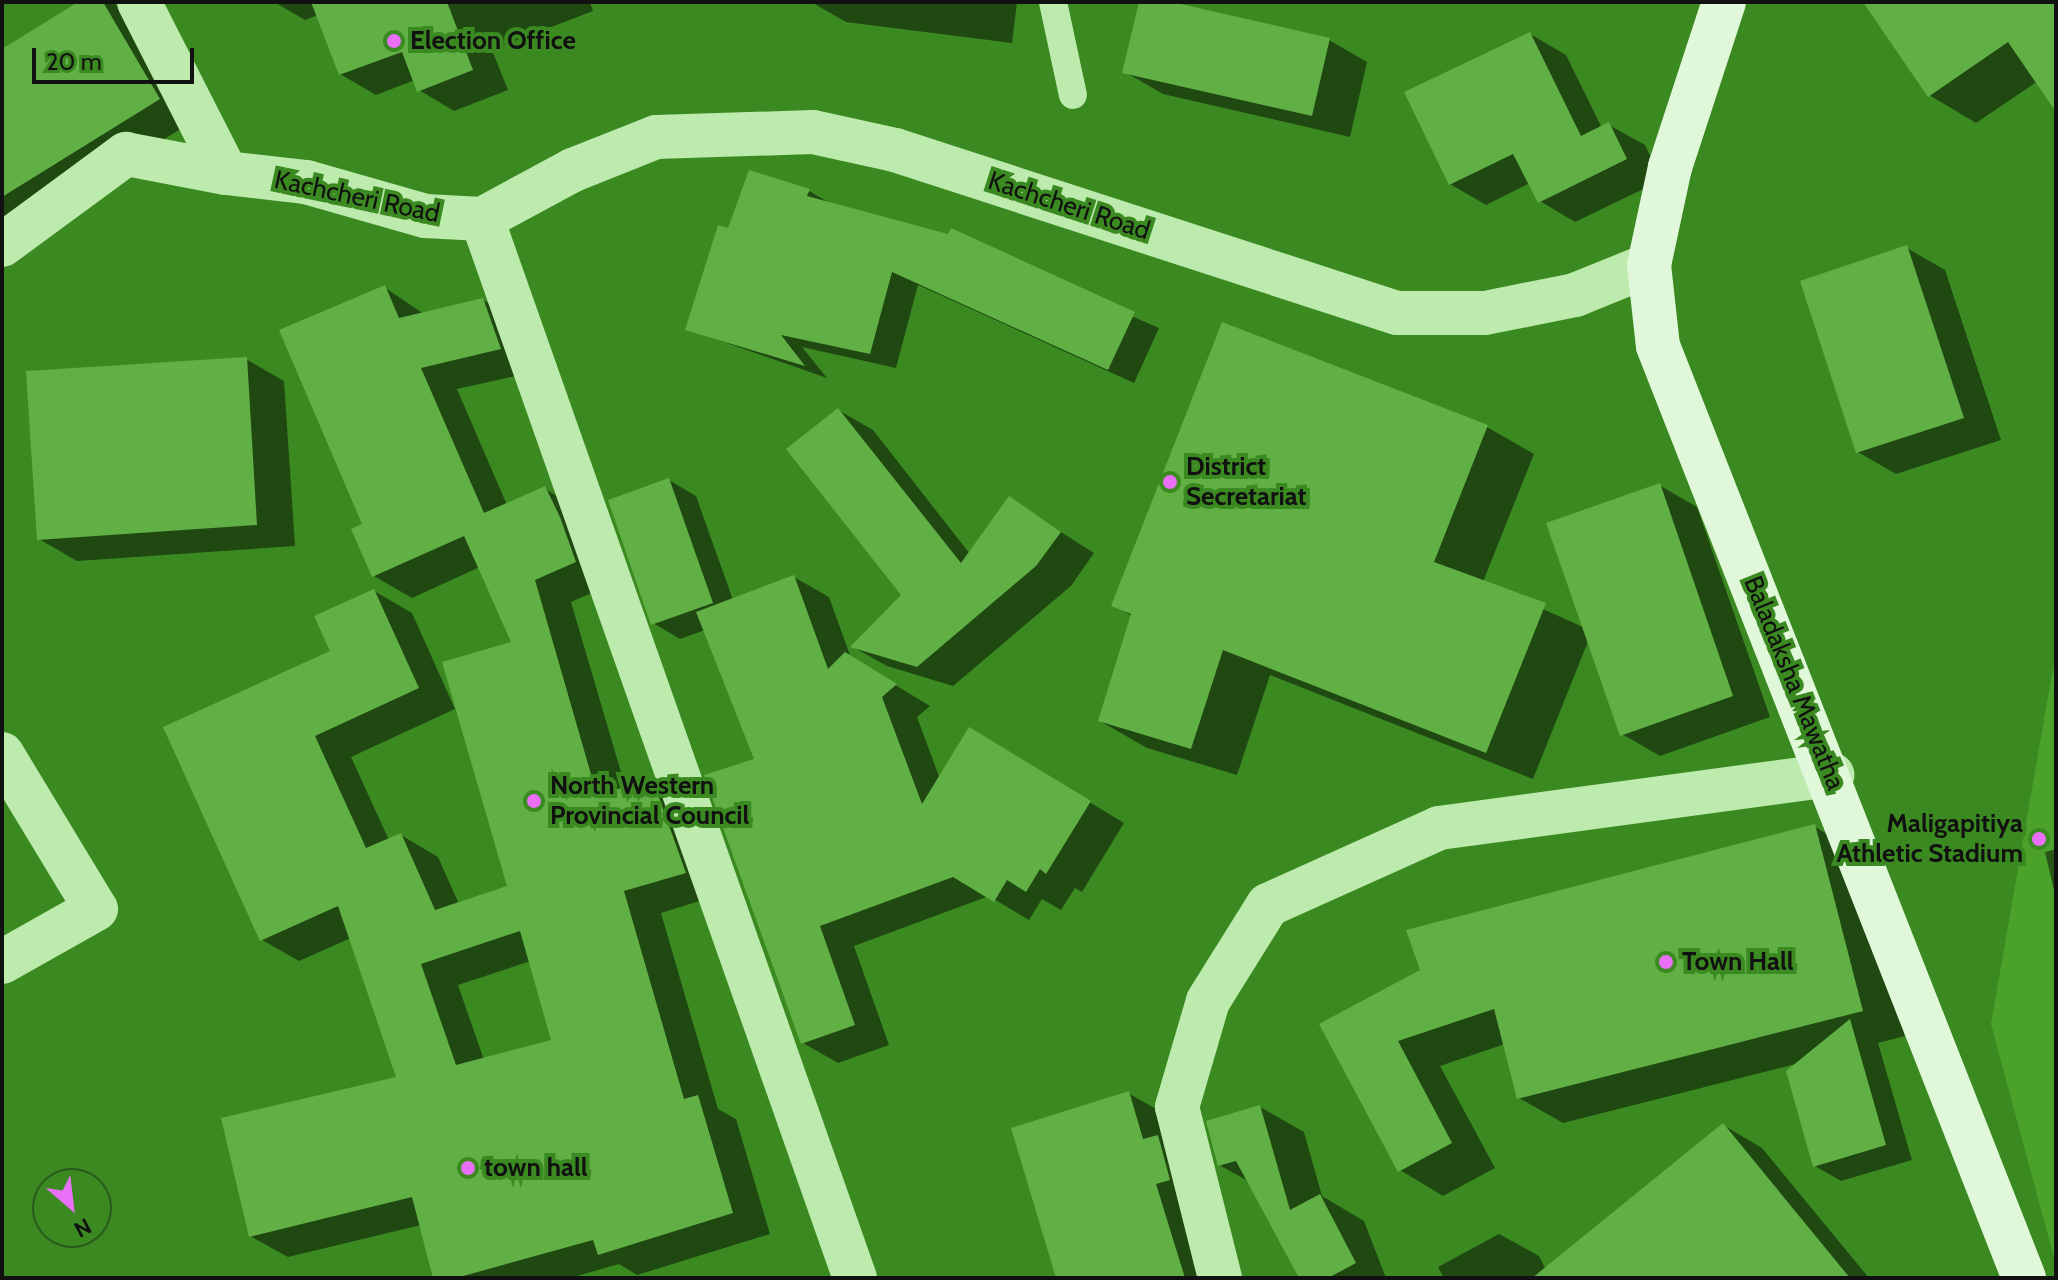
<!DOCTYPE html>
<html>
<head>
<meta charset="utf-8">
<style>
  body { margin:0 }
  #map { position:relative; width:2058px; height:1280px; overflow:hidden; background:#3b8a21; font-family:Cabin,sans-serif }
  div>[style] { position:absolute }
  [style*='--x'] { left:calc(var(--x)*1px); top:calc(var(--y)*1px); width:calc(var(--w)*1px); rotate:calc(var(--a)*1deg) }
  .green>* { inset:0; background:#4aa22b }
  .shadow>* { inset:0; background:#0007 }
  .building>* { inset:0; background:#61b046 }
  .service>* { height:28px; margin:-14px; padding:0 14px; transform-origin:14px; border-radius:14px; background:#bdebad }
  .minor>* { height:44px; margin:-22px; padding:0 22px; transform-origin:22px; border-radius:22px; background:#bdebad }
  .tertiary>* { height:44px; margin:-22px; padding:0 22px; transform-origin:22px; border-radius:22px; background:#bdebad }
  .secondary>* { height:44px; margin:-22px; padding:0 22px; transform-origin:22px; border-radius:22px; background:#e0f8d9 }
  .dots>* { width:22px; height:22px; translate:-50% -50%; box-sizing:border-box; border:4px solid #3b8a21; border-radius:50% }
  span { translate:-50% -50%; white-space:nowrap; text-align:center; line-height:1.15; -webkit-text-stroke:8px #3b8a21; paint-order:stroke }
  .poi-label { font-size:26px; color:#111; font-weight:700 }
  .left { translate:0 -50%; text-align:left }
  .right { translate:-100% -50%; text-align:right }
  .street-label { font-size:26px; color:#111 }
  .frame { position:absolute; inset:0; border:4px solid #111; pointer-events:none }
  .north { position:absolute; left:32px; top:1168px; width:80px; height:80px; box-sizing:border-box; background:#3b8a21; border:2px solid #2a5a1b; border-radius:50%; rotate:152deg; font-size:22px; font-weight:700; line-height:32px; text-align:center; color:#111 }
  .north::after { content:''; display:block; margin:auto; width:28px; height:36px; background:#ea6ff7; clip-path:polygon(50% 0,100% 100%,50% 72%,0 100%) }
  .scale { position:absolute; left:32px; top:48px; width:162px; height:36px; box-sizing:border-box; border:4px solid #111; border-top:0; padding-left:10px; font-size:24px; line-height:28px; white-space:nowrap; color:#111; -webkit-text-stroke:6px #3b8a21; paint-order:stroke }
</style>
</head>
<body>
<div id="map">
  <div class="green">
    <i style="clip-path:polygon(2056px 651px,2056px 1265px,1991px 1024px)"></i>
  </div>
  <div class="shadow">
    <i style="clip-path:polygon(82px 2px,111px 2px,132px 14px,195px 120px,2px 240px,2px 52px)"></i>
    <i style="clip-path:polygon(274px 2px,590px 2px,593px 11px,492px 50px,508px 90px,454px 111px,419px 90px,415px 80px,376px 95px,340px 74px,318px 15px,305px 20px)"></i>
    <i style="clip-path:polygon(811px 2px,1017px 2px,1012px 43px,846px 22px)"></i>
    <i style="clip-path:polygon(1141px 2px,1329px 40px,1367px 62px,1350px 137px,1163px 94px,1125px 72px)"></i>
    <i style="clip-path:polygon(1866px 2px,2056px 2px,2056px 108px,2038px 81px,1976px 123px,1929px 95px)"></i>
    <i style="clip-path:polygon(1530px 34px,1566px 55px,1602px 128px,1609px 125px,1645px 145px,1662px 180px,1575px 222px,1540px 201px,1530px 183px,1486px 205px,1450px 184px)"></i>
    <i style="clip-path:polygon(809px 191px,835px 206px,949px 237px,1159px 328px,1134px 383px,918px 285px,896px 368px,802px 347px,827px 378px,687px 329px,730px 231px)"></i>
    <i style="clip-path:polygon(1907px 248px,1945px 270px,2001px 440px,1896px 474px,1858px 452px)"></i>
    <i style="clip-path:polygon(evenodd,384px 287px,424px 314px,483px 300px,521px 322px,538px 371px,457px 389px,507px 505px,545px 489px,583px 511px,613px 584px,571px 602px,626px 789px,639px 785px,695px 816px,722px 894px,661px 913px,718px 1109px,736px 1119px,770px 1234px,637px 1275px,619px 1264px,570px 1278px,435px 1278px,421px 1225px,288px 1257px,250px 1236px,399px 1078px,351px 938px,299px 961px,262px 940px,333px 652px,374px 591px,412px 613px,455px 709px,351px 757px,389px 840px,401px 835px,438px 857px,459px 904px,509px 887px,513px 644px,480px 567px,412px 598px,374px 576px,365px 525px,384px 287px,531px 961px,554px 1041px,484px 1060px,458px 985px,531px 961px)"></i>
    <i style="clip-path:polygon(246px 359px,284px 381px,295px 546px,77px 561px,39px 539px)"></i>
    <i style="clip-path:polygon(838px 410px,873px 430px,970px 554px,1009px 499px,1094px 553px,1071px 586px,953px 686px,887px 666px,853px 647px,904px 596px)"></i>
    <i style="clip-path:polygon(1487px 427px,1534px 454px,1483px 582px,1585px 628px,1659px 485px,1697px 507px,1770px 717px,1660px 756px,1622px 734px,1589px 639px,1533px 779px,1270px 675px,1237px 775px,1147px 748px,1100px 721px,1132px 616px,1113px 605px)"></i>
    <i style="clip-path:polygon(669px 480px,696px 496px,733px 600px,794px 577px,829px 597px,851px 658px,930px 706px,917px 717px,940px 779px,1004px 750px,1124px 823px,1082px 892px,1075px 888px,1061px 910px,1042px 899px,1029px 920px,989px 896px,854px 946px,889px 1045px,838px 1063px,803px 1043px,756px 760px,705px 630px,680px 639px,653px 623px)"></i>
    <i style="clip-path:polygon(1815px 827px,1858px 852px,1905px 1036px,1878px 1043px,1912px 1160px,1841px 1181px,1815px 1166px,1800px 1063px,1563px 1123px,1519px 1098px,1505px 1044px,1440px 1066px,1495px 1168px,1443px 1196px,1400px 1170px,1322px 1025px)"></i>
    <i style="clip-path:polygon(2056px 849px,2056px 899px,2045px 852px)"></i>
    <i style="clip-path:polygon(1128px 1093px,1172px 1118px,1220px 1278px,1058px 1278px)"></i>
    <i style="clip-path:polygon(1260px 1107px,1304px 1132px,1322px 1196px,1364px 1221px,1386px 1278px,1301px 1278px,1250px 1182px,1219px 1165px)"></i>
    <i style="clip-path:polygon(1723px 1125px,1762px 1148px,1869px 1278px,1565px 1278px)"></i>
    <i style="clip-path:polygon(1499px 1234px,1539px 1256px,1550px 1278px,1444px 1278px,1438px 1267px)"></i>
  </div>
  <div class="building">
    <i style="clip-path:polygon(78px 2px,103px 2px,160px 99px,2px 197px,2px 49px)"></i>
    <i style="clip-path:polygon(311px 2px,447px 2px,473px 70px,417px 92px,402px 52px,339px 75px)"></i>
    <i style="clip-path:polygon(1139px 2px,1172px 2px,1330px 38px,1312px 116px,1122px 73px)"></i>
    <i style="clip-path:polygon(1863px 2px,2056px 2px,2056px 112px,2008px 42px,1928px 97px)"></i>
    <i style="clip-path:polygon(1530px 32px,1581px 136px,1609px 122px,1627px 159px,1538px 203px,1513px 154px,1449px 185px,1404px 92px)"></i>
    <i style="clip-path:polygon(749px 170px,810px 189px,807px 196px,948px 234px,951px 228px,1135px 312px,1108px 370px,892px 272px,870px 354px,781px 335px,805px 366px,685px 330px,718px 225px,728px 228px)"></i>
    <i style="clip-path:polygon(1907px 245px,1964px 418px,1856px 453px,1800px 281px)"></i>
    <i style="clip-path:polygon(evenodd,385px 285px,399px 318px,483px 298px,501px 349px,421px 368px,484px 513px,545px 486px,560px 517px,576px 562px,535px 580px,597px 795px,639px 783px,643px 796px,657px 792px,686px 873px,624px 891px,684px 1099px,698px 1095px,733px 1213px,598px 1255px,593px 1240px,456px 1278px,433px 1278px,412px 1197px,249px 1237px,221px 1118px,396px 1077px,338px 906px,260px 941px,163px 727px,330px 651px,314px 616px,374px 589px,419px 688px,315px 736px,366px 848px,401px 833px,435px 910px,507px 886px,442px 662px,511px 642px,464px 536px,372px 577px,351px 529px,362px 524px,279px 330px,385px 285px,520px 931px,551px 1040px,456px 1065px,421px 964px,520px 931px)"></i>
    <i style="clip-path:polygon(1222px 322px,1488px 425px,1434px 562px,1546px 603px,1486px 753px,1223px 650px,1191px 749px,1098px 721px,1131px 614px,1111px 606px)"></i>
    <i style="clip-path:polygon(247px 357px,257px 525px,37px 540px,26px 371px)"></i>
    <i style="clip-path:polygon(838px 408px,961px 563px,1009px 496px,1061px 532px,1036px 566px,917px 667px,850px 647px,901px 595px,786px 449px)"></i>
    <i style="clip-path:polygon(669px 478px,713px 603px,651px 625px,608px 500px)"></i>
    <i style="clip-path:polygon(1660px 483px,1733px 696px,1620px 736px,1546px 523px)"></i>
    <i style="clip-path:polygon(794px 575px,828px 669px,845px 652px,897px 684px,882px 697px,922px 804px,969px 727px,1091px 801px,1046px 874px,1040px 869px,1026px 892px,1007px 880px,994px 902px,953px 877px,820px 926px,855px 1025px,801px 1044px,704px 775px,754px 759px,696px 612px)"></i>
    <i style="clip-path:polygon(1815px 824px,1863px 1011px,1517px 1099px,1494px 1009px,1398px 1041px,1452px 1143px,1398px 1172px,1319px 1024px,1420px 970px,1406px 930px)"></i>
    <i style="clip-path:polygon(1850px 1019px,1886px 1145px,1813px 1167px,1786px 1071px)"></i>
    <i style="clip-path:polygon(1129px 1091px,1143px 1139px,1158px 1135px,1170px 1180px,1156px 1184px,1185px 1278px,1056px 1278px,1011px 1128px)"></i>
    <i style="clip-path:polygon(1260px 1105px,1290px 1210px,1320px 1194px,1356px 1263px,1328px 1278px,1299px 1278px,1236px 1161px,1218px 1166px,1206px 1121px)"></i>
    <i style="clip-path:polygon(1723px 1123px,1850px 1278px,1532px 1278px)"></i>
  </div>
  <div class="service">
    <i style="--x:1053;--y:2;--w:95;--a:77.9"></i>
  </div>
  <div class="minor">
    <i style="--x:482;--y:219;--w:1123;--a:70.6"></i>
    <i style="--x:2;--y:245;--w:154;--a:-36.3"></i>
    <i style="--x:126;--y:154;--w:102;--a:10.8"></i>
    <i style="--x:2;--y:754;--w:181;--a:58.8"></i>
    <i style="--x:96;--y:909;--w:108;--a:150.6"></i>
    <i style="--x:1220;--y:1278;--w:176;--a:-104.1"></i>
    <i style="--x:1177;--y:1107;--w:110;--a:-73.7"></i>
    <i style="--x:1208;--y:1001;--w:113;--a:-58"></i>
    <i style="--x:1268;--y:905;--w:188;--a:-24.2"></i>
    <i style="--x:1439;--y:828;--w:397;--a:-7.7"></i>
  </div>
  <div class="tertiary">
    <i style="--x:139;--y:2;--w:192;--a:63"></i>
    <i style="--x:226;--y:173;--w:81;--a:6.4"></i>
    <i style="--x:306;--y:182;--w:124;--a:15.9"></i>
    <i style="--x:425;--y:216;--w:57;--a:3"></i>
    <i style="--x:482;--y:219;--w:103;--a:-28.3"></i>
    <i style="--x:573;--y:170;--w:89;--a:-21.7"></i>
    <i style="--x:656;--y:137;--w:157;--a:-1.8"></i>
    <i style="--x:813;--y:132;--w:84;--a:12.4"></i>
    <i style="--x:895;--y:150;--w:528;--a:17.99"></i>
    <i style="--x:1397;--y:313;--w:88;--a:0"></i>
    <i style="--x:1485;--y:313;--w:92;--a:-11.3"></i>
    <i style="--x:1575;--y:295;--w:80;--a:-22.1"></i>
  </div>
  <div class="secondary">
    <i style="--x:1724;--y:2;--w:174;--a:108.1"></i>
    <i style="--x:1670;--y:167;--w:100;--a:102.1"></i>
    <i style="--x:1649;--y:265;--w:81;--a:83.7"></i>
    <i style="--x:1658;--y:346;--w:1001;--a:68.56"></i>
  </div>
  <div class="dots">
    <i style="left:394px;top:41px;background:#ea6ff7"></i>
    <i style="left:1170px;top:482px;background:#ea6ff7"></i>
    <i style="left:534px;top:801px;background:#ea6ff7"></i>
    <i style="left:2039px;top:839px;background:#ea6ff7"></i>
    <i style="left:1666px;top:962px;background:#ea6ff7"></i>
    <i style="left:468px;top:1168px;background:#ea6ff7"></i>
  </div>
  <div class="poi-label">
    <span class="left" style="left:410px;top:41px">Election Office</span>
    <span class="left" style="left:1186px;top:482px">District<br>Secretariat</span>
    <span class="left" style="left:550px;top:801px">North Western<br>Provincial Council</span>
    <span class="right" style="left:2023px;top:839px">Maligapitiya<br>Athletic Stadium</span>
    <span class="left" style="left:1682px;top:962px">Town Hall</span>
    <span class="left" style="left:484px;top:1168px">town hall</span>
  </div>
  <div class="street-label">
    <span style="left:357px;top:197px;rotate:12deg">Kachcheri Road</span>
    <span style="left:1069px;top:206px;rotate:18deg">Kachcheri Road</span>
    <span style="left:1794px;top:683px;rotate:68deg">Baladaksha Mawatha</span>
  </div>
  <div class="frame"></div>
  <div class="north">N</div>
  <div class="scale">20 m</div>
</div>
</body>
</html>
